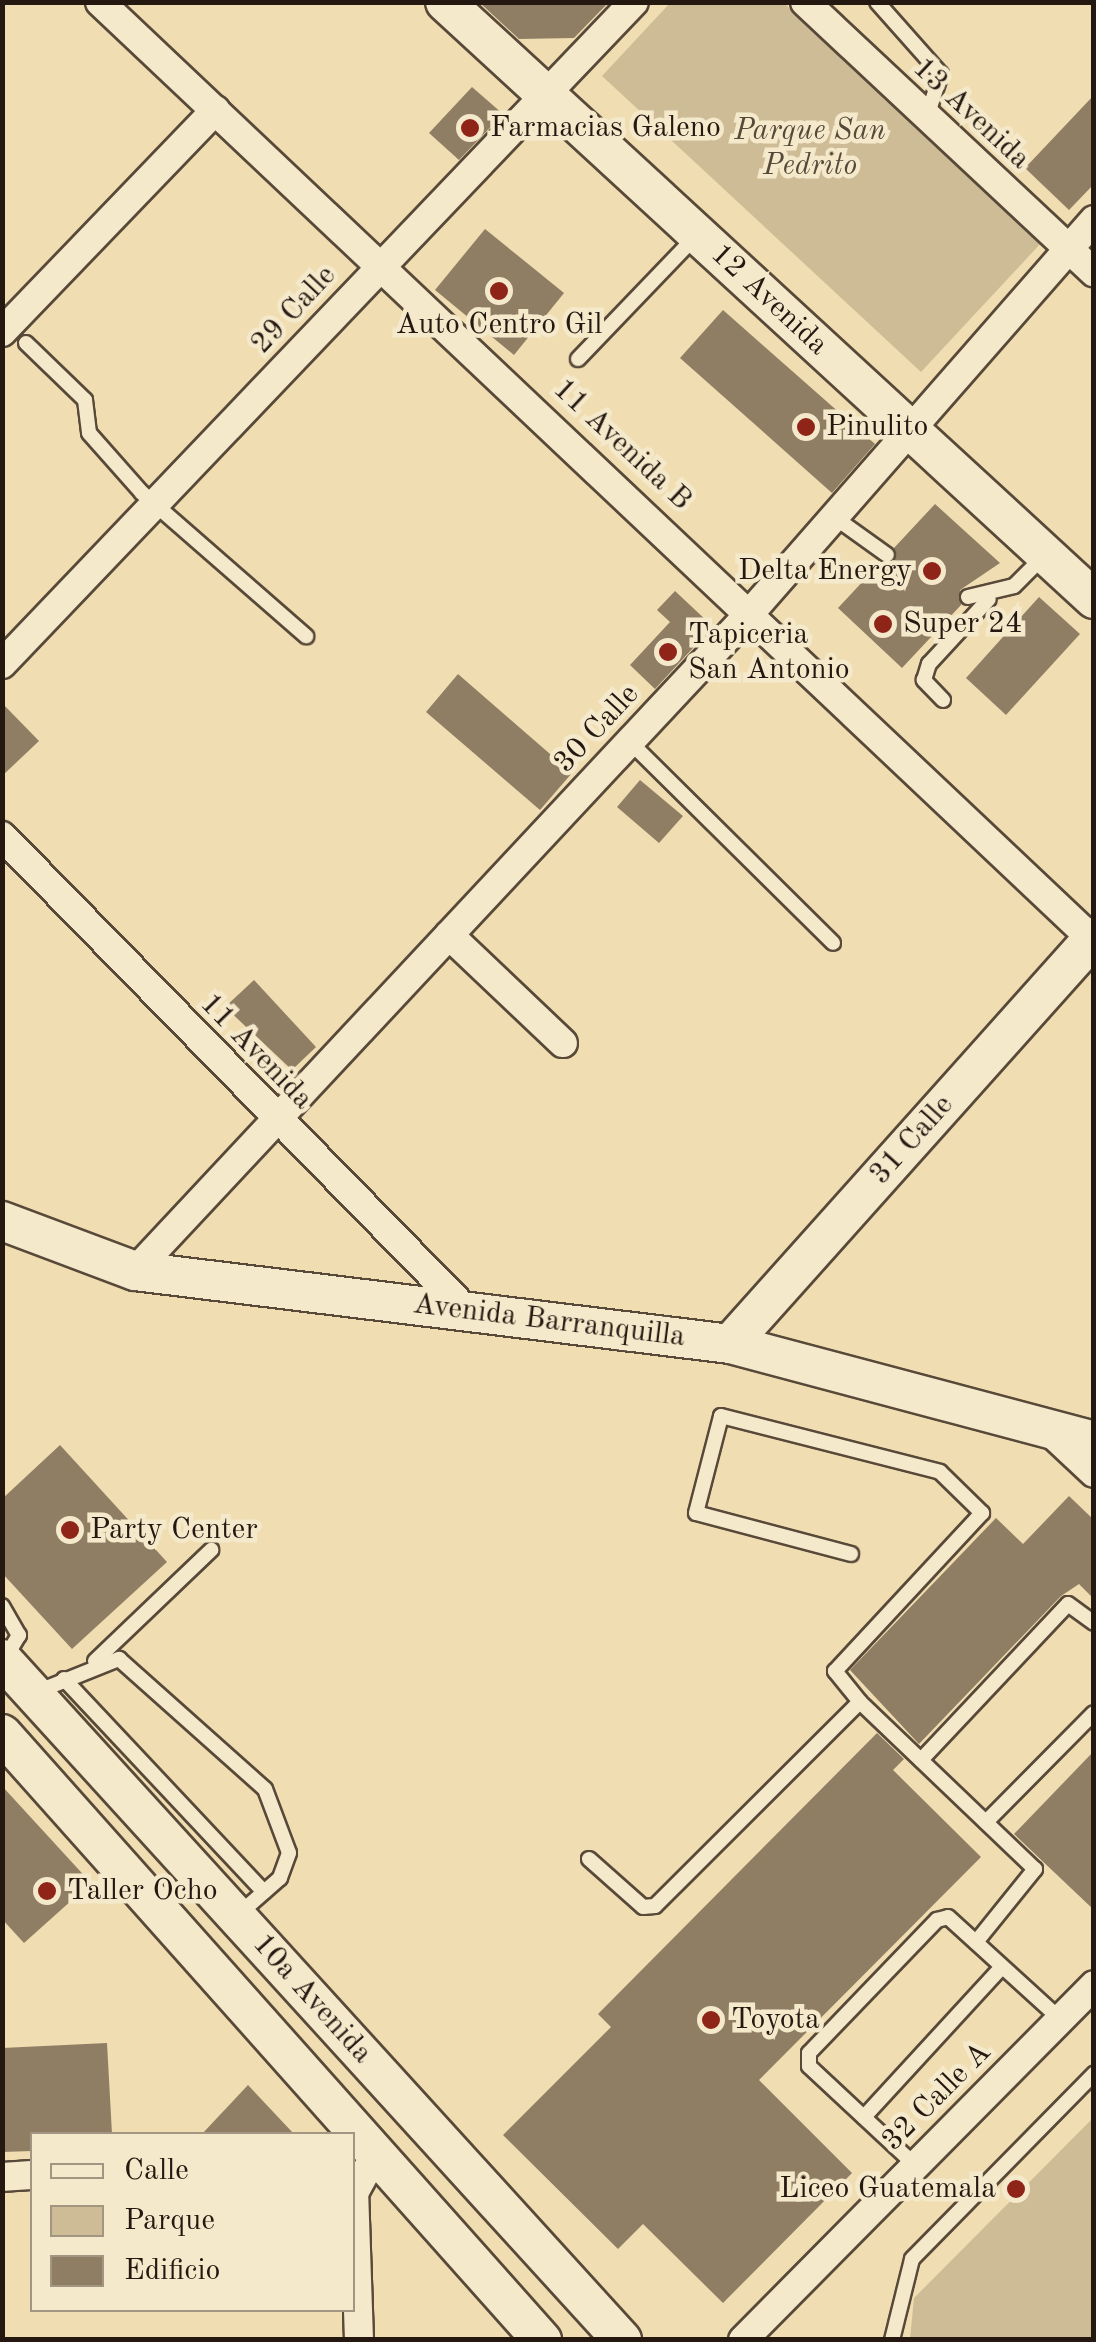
<!DOCTYPE html>
<html>
<head>
<meta charset="utf-8">
<style>
  body { margin:0 }
  #map { position:relative; width:1096px; height:2342px; overflow:hidden; background:#f0ddb1; font-family:"Old Standard TT",serif }
  div>[style] { position:absolute }
  [style*='--x'] { left:calc(var(--x)*1px); top:calc(var(--y)*1px); width:calc(var(--w)*1px); rotate:calc(var(--a)*1deg) }
  .green>* { inset:0; background:#cdbc96 }
  .building>* { inset:0; background:#8f7e64 }
  .roads { filter:drop-shadow(2px 0 #584939) drop-shadow(-2px 0 #584939) drop-shadow(0 2px #584939) drop-shadow(0 -2px #584939) }
  .lane>* { height:14px; margin:-7px; padding:0 7px; transform-origin:7px; border-radius:7px; background:#f5e9cc }
  .street>* { height:28px; margin:-14px; padding:0 14px; transform-origin:14px; border-radius:14px; background:#f5e9cc }
  .secondary>* { height:38px; margin:-19px; padding:0 19px; transform-origin:19px; border-radius:19px; background:#f5e9cc }
  .dots>* { width:28px; height:28px; translate:-50% -50%; box-sizing:border-box; border:5px solid #f5e9cc; border-radius:50% }
  span { translate:-50% -50%; white-space:nowrap; text-align:center; line-height:1.15; -webkit-text-stroke:9px #f5e9cc; paint-order:stroke }
  .street-label { font-size:30px; color:#251811 }
  .poi-label { font-size:30px; color:#251811 }
  .left { translate:0 -50%; text-align:left }
  .right { translate:-100% -50%; text-align:right }
  .park-label { font-size:30px; color:#574939; font-style:italic }
  .frame { position:absolute; inset:0; border:5px solid #251811; pointer-events:none }
  .legend { position:absolute; left:30px; top:2132px; width:325px; height:180px; box-sizing:border-box; background:#f5e9cc; border:2px solid #a29581; margin:0; padding:12px 18px; list-style:none; font-size:30px; color:#251811 }
  .legend li { display:flex; align-items:center; gap:20px; height:50px }
  .legend b { width:50px; border:2px solid #a29581 }
</style>
</head>
<body>
<div id="map">
  <div class="green">
    <i style="clip-path:polygon(671px 2px,784px 3px,1041px 243px,921px 372px,602px 76px)"></i>
    <i style="clip-path:polygon(1093px 2118px,1093px 2339px,910px 2339px,914px 2298px)"></i>
  </div>
  <div class="building">
    <i style="clip-path:polygon(479px 2px,609px 2px,574px 38px,519px 39px)"></i>
    <i style="clip-path:polygon(472px 87px,503px 114px,459px 160px,429px 133px)"></i>
    <i style="clip-path:polygon(1094px 95px,1094px 184px,1069px 210px,1025px 168px)"></i>
    <i style="clip-path:polygon(485px 229px,564px 293px,514px 355px,435px 290px)"></i>
    <i style="clip-path:polygon(723px 310px,875px 444px,832px 493px,680px 358px)"></i>
    <i style="clip-path:polygon(935px 504px,1000px 563px,960px 590px,961px 605px,902px 668px,838px 608px,880px 563px,895px 562px,894px 548px)"></i>
    <i style="clip-path:polygon(675px 591px,707px 621px,706px 634px,655px 689px,630px 665px,670px 622px,657px 610px)"></i>
    <i style="clip-path:polygon(1039px 597px,1080px 634px,1006px 715px,966px 678px)"></i>
    <i style="clip-path:polygon(458px 674px,572px 773px,540px 810px,426px 712px)"></i>
    <i style="clip-path:polygon(2px 703px,39px 741px,2px 776px)"></i>
    <i style="clip-path:polygon(640px 780px,683px 816px,659px 843px,617px 807px)"></i>
    <i style="clip-path:polygon(254px 980px,316px 1047px,292px 1070px,225px 1007px)"></i>
    <i style="clip-path:polygon(60px 1445px,167px 1562px,72px 1649px,2px 1573px,2px 1499px)"></i>
    <i style="clip-path:polygon(1069px 1496px,1094px 1520px,1094px 1599px,1079px 1584px,1061px 1596px,919px 1744px,850px 1670px,996px 1518px,1023px 1544px)"></i>
    <i style="clip-path:polygon(877px 1733px,904px 1759px,893px 1770px,981px 1857px,759px 2080px,852px 2173px,723px 2303px,643px 2224px,618px 2249px,503px 2135px,611px 2027px,598px 2014px)"></i>
    <i style="clip-path:polygon(1094px 1751px,1094px 1910px,1014px 1834px)"></i>
    <i style="clip-path:polygon(2px 1786px,91px 1883px,24px 1943px,2px 1919px)"></i>
    <i style="clip-path:polygon(107px 2043px,112px 2134px,32px 2134px,32px 2151px,2px 2152px,2px 2048px)"></i>
    <i style="clip-path:polygon(248px 2085px,294px 2134px,202px 2134px)"></i>
  </div>
  <div class="roads">
    <div class="lane">
      <i style="--x:877;--y:2;--w:96;--a:48.4"></i>
      <i style="--x:941;--y:74;--w:44;--a:108.4"></i>
      <i style="--x:26;--y:343;--w:82;--a:44"></i>
      <i style="--x:85;--y:400;--w:33;--a:83"></i>
      <i style="--x:89;--y:433;--w:80;--a:48.5"></i>
      <i style="--x:142;--y:493;--w:218;--a:41.1"></i>
      <i style="--x:578;--y:359;--w:172;--a:-46.2"></i>
      <i style="--x:834;--y:517;--w:65;--a:35.6"></i>
      <i style="--x:968;--y:597;--w:47;--a:-13.4"></i>
      <i style="--x:1014;--y:586;--w:44;--a:-45"></i>
      <i style="--x:943;--y:700;--w:28;--a:-134"></i>
      <i style="--x:924;--y:680;--w:17;--a:-73"></i>
      <i style="--x:929;--y:664;--w:88;--a:-47.3"></i>
      <i style="--x:629;--y:741;--w:287;--a:44.7"></i>
      <i style="--x:851;--y:1554;--w:160;--a:-165.2"></i>
      <i style="--x:696;--y:1513;--w:100;--a:-75.5"></i>
      <i style="--x:721;--y:1416;--w:226;--a:14.3"></i>
      <i style="--x:940;--y:1472;--w:59;--a:44.3"></i>
      <i style="--x:982;--y:1513;--w:216;--a:132.9"></i>
      <i style="--x:835;--y:1671;--w:40;--a:51"></i>
      <i style="--x:2;--y:1606;--w:34;--a:60"></i>
      <i style="--x:19;--y:1635;--w:27;--a:121"></i>
      <i style="--x:95;--y:1661;--w:161;--a:-43.7"></i>
      <i style="--x:64;--y:1679;--w:292;--a:46.8"></i>
      <i style="--x:34;--y:1693;--w:92;--a:-21.8"></i>
      <i style="--x:119;--y:1659;--w:195;--a:41.7"></i>
      <i style="--x:265;--y:1789;--w:68;--a:69.4"></i>
      <i style="--x:289;--y:1853;--w:27;--a:110"></i>
      <i style="--x:280;--y:1878;--w:55;--a:138.7"></i>
      <i style="--x:921;--y:1760;--w:214;--a:-46.7"></i>
      <i style="--x:1068;--y:1604;--w:32;--a:36"></i>
      <i style="--x:986;--y:1822;--w:153;--a:-45.3"></i>
      <i style="--x:589;--y:1859;--w:72;--a:41.6"></i>
      <i style="--x:643;--y:1907;--w:12;--a:-5"></i>
      <i style="--x:655;--y:1906;--w:289;--a:-44.9"></i>
      <i style="--x:860;--y:1702;--w:242;--a:43.7"></i>
      <i style="--x:1035;--y:1869;--w:94;--a:128.9"></i>
      <i style="--x:864;--y:2117;--w:204;--a:-47.4"></i>
      <i style="--x:915;--y:2165;--w:145;--a:-137"></i>
      <i style="--x:809;--y:2066;--w:13;--a:-90"></i>
      <i style="--x:809;--y:2053;--w:185;--a:-46.1"></i>
      <i style="--x:937;--y:1920;--w:11;--a:-15"></i>
      <i style="--x:948;--y:1917;--w:151;--a:42.3"></i>
      <i style="--x:892;--y:2340;--w:83;--a:-76.1"></i>
      <i style="--x:912;--y:2259;--w:260;--a:-45.5"></i>
    </div>
    <div class="street">
      <i style="--x:100;--y:2;--w:1367;--a:43.37"></i>
      <i style="--x:805;--y:2;--w:396;--a:43.1"></i>
      <i style="--x:2;--y:332;--w:308;--a:-46.1"></i>
      <i style="--x:2;--y:664;--w:915;--a:-46.33"></i>
      <i style="--x:2;--y:836;--w:662;--a:45.61"></i>
      <i style="--x:449;--y:935;--w:157;--a:43.5"></i>
      <i style="--x:135;--y:1271;--w:902;--a:-46.93"></i>
      <i style="--x:751;--y:612;--w:521;--a:-48.81"></i>
      <i style="--x:1047;--y:1429;--w:64;--a:43.1"></i>
      <i style="--x:2;--y:2177;--w:30;--a:-4"></i>
      <i style="--x:359;--y:2340;--w:147;--a:-91.9"></i>
      <i style="--x:354;--y:2193;--w:46;--a:-61.2"></i>
      <i style="--x:743;--y:2340;--w:499;--a:-45.3"></i>
    </div>
    <div class="secondary">
      <i style="--x:445;--y:2;--w:882;--a:42.61"></i>
      <i style="--x:2;--y:1221;--w:142;--a:20.6"></i>
      <i style="--x:135;--y:1271;--w:599;--a:6.99"></i>
      <i style="--x:730;--y:1344;--w:377;--a:14.9"></i>
      <i style="--x:730;--y:1344;--w:546;--a:-48.19"></i>
      <i style="--x:2;--y:1659;--w:921;--a:47.68"></i>
      <i style="--x:2;--y:1734;--w:812;--a:48.3"></i>
    </div>
  </div>
  <div class="dots">
    <i style="left:470px;top:128px;background:#8f2418"></i>
    <i style="left:499px;top:291px;background:#8f2418"></i>
    <i style="left:806px;top:427px;background:#8f2418"></i>
    <i style="left:932px;top:571px;background:#8f2418"></i>
    <i style="left:883px;top:624px;background:#8f2418"></i>
    <i style="left:668px;top:652px;background:#8f2418"></i>
    <i style="left:70px;top:1530px;background:#8f2418"></i>
    <i style="left:47px;top:1891px;background:#8f2418"></i>
    <i style="left:711px;top:2020px;background:#8f2418"></i>
    <i style="left:1016px;top:2189px;background:#8f2418"></i>
  </div>
  <div class="street-label">
    <span style="left:971px;top:114px;rotate:43deg">13 Avenida</span>
    <span style="left:769px;top:300px;rotate:43deg">12 Avenida</span>
    <span style="left:294px;top:310px;rotate:-47deg">29 Calle</span>
    <span style="left:622px;top:445px;rotate:43deg">11 Avenida B</span>
    <span style="left:597px;top:729px;rotate:-47deg">30 Calle</span>
    <span style="left:256px;top:1052px;rotate:46deg">11 Avenida</span>
    <span style="left:912px;top:1140px;rotate:-48deg">31 Calle</span>
    <span style="left:549px;top:1321px;rotate:7deg">Avenida Barranquilla</span>
    <span style="left:312px;top:1999px;rotate:48deg">10a Avenida</span>
    <span style="left:937px;top:2097px;rotate:-45deg">32 Calle A</span>
  </div>
  <div class="poi-label">
    <span class="left" style="left:490px;top:128px">Farmacias Galeno</span>
    <span style="left:499px;top:325px">Auto Centro Gil</span>
    <span class="left" style="left:826px;top:427px">Pinulito</span>
    <span class="right" style="left:912px;top:571px">Delta Energy</span>
    <span class="left" style="left:903px;top:624px">Super 24</span>
    <span class="left" style="left:688px;top:652px">Tapiceria<br>San Antonio</span>
    <span class="left" style="left:90px;top:1530px">Party Center</span>
    <span class="left" style="left:67px;top:1891px">Taller Ocho</span>
    <span class="left" style="left:731px;top:2020px">Toyota</span>
    <span class="right" style="left:996px;top:2189px">Liceo Guatemala</span>
  </div>
  <div class="park-label">
    <span style="left:810px;top:148px">Parque San<br>Pedrito</span>
  </div>
  <div class="frame"></div>
  <ul class="legend">
  <li><b style="height:12px;background:#f5e9cc"></b>Calle</li>
  <li><b style="height:28px;background:#cdbc96"></b>Parque</li>
  <li><b style="height:28px;background:#8f7e64"></b>Edificio</li>
  </ul>
</div>
</body>
</html>
